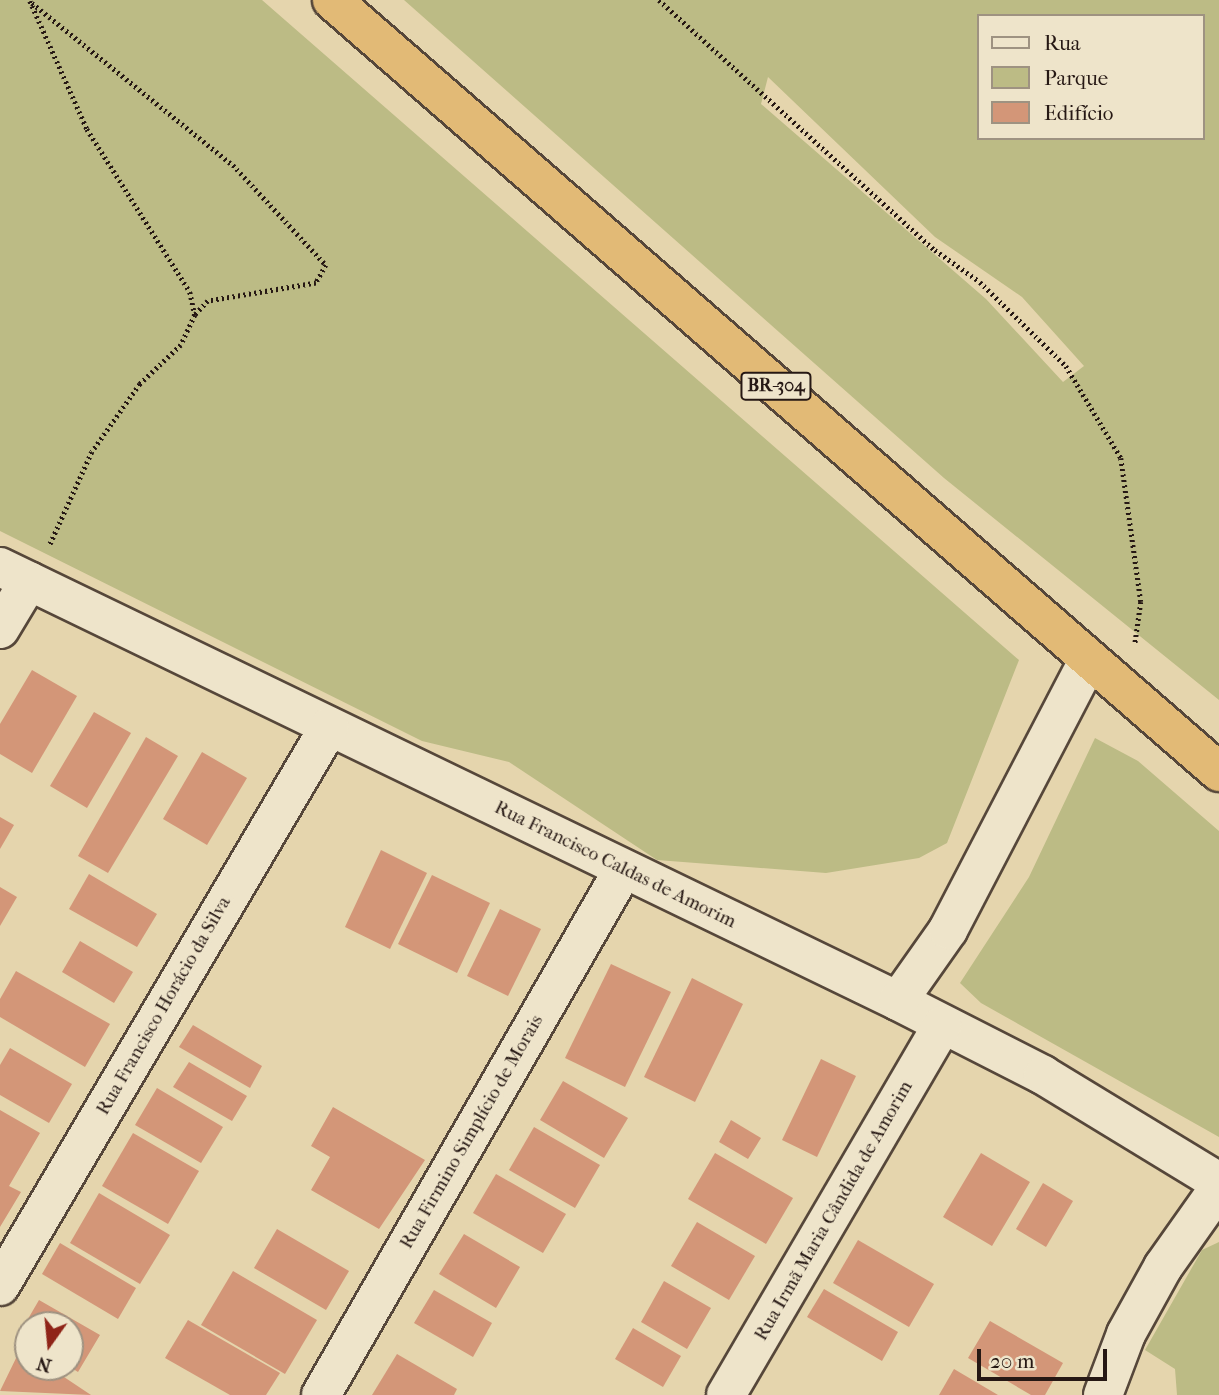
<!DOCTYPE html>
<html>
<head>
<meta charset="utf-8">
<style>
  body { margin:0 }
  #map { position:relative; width:1219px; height:1395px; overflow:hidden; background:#e5d5ad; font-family:"IM FELL French Canon",serif }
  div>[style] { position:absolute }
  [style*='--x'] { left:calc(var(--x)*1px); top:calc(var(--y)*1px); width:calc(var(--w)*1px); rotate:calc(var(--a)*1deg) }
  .green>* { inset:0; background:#bcbb85 }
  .building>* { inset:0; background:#d39678 }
  .path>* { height:4.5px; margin-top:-2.25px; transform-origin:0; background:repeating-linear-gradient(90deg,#261814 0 2px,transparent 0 5.5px) }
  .roads { filter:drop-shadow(2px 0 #56473a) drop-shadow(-2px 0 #56473a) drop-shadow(0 2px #56473a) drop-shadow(0 -2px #56473a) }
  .minor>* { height:38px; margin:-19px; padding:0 19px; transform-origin:19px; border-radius:19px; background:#eee4ca }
  .highway>* { height:38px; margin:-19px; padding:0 19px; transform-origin:19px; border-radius:19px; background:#e2ba76 }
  span { translate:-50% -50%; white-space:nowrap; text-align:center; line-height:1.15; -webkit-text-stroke:7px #eee4ca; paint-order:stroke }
  .shield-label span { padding:2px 5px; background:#eee4ca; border:2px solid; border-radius:5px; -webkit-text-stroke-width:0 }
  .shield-label { font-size:18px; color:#261814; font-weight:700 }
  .street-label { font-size:19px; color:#261814 }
  .legend { position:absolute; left:977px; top:14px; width:228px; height:126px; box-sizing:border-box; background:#eee4ca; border:2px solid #9e9281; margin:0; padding:9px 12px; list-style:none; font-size:21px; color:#261814 }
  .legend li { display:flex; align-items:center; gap:14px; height:35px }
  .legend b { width:35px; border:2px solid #9e9281 }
  .north { position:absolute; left:14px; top:1311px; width:70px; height:70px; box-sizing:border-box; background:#eee4ca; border:2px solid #9e9281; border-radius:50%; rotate:195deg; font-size:19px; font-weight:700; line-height:28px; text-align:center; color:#261814 }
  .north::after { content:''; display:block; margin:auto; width:24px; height:32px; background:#8f2418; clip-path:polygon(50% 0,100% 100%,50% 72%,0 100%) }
  .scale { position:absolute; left:977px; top:1349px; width:130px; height:32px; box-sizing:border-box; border:4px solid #261814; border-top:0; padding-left:9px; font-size:21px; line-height:24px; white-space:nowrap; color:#261814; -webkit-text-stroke:5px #eee4ca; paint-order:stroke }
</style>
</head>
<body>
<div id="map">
  <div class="green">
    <i style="clip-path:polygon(0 0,262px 0,1019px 660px,947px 843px,919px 858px,826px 873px,657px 860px,509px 762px,422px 741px,0 531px)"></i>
    <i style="clip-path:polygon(evenodd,404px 0,1219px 0,1219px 700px,944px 478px,404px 0,979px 16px,1203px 16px,1203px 138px,979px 138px,979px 16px,404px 0,768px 77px,935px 237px,1022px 297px,1084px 366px,1063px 382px,986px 299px,761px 104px,768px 77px)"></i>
    <i style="clip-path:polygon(1095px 738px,1138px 761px,1219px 831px,1219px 1137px,981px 1003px,960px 983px,1029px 877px)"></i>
    <i style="clip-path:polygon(1219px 1242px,1219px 1395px,1177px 1395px,1175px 1369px,1145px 1350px,1202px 1250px)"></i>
  </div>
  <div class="building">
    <i style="clip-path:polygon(32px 670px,77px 696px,32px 773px,0 754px,0 724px)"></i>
    <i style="clip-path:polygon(94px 712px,131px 733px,87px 808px,50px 786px)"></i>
    <i style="clip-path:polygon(146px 737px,178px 756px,108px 873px,78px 856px)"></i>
    <i style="clip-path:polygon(202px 752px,247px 778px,207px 845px,163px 819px)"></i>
    <i style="clip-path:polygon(0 817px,14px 825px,0 849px)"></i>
    <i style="clip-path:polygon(381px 850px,427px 873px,390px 949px,345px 927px)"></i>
    <i style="clip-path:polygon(89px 874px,157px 914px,137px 947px,69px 909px)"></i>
    <i style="clip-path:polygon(432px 875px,490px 903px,457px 973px,398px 944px)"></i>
    <i style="clip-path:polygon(0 887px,17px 897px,0 926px)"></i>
    <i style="clip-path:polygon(500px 909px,541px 929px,508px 996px,467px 976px)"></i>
    <i style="clip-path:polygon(80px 941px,133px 972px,114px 1003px,62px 972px)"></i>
    <i style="clip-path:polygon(611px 964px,671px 992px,625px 1087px,565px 1058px)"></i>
    <i style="clip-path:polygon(16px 971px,110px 1024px,85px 1067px,0 1017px,0 999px)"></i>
    <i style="clip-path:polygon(692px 978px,743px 1004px,695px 1102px,644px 1077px)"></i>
    <i style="clip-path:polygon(193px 1025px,262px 1066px,250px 1088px,179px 1047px)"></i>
    <i style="clip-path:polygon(10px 1048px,72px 1084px,49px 1123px,0 1095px,0 1065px)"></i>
    <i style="clip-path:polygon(821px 1059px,856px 1076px,817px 1157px,782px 1140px)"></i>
    <i style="clip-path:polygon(189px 1062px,247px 1096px,232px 1121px,173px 1087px)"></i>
    <i style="clip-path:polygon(563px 1081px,628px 1118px,604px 1158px,540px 1120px)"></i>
    <i style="clip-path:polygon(157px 1088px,223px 1127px,201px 1163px,135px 1125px)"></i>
    <i style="clip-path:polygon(333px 1107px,425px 1160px,379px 1229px,311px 1190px,330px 1157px,311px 1146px)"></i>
    <i style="clip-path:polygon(0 1110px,40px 1133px,9px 1186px,21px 1192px,0 1227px)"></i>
    <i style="clip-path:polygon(731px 1120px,761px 1138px,748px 1159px,719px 1142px)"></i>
    <i style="clip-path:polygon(534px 1127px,600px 1165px,575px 1208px,509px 1170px)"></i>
    <i style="clip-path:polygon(133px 1133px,199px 1171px,168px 1224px,102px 1186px)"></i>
    <i style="clip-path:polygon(715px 1153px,793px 1198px,766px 1244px,688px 1199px)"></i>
    <i style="clip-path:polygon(981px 1153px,1030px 1182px,992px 1246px,943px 1217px)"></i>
    <i style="clip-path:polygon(496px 1174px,566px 1214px,543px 1253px,473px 1213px)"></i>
    <i style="clip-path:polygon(1043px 1183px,1073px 1201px,1046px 1247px,1016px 1229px)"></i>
    <i style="clip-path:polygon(99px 1193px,170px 1235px,140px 1284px,70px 1243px)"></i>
    <i style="clip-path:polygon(697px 1222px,755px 1256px,729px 1300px,671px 1266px)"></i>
    <i style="clip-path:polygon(277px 1229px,349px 1271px,326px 1310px,254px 1268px)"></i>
    <i style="clip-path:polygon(464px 1234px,520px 1267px,496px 1308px,439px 1274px)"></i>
    <i style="clip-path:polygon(858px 1240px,934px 1284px,909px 1327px,833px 1283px)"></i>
    <i style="clip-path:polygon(60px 1243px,136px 1288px,118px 1319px,42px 1274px)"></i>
    <i style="clip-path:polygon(233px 1271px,317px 1320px,285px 1374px,201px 1325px)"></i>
    <i style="clip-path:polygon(664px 1281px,711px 1308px,687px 1349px,641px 1322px)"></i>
    <i style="clip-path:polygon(824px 1289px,898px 1332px,882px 1361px,807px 1317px)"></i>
    <i style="clip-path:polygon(434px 1290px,492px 1323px,473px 1357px,414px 1323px)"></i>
    <i style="clip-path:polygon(39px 1300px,100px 1335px,78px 1372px,70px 1367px,70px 1325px,28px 1325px,28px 1342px,18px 1336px)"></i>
    <i style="clip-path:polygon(188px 1320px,280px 1373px,266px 1395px,230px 1395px,165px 1358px)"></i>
    <i style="clip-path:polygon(990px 1321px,1063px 1363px,1045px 1395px,1031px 1395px,968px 1358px)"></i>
    <i style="clip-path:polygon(633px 1328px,681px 1356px,663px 1387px,615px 1359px)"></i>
    <i style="clip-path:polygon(20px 1350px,28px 1355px,28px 1367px,49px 1367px,91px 1395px,0 1391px)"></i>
    <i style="clip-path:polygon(397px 1354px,457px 1389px,454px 1395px,372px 1395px)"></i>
    <i style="clip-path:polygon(954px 1369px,998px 1395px,939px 1395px)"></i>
  </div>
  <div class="path">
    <i style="--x:659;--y:0;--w:372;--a:42.2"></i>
    <i style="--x:935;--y:250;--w:55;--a:35.4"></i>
    <i style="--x:980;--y:282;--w:120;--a:44.3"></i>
    <i style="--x:1066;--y:366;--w:107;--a:59.1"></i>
    <i style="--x:1121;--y:458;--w:145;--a:82.1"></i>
    <i style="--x:1141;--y:602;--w:42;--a:98.1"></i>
    <i style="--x:30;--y:1;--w:140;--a:66"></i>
    <i style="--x:87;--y:129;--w:193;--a:57.7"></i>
    <i style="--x:190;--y:292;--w:24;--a:78"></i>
    <i style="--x:195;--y:315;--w:33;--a:115"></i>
    <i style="--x:181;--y:345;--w:57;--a:136.4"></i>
    <i style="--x:140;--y:384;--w:83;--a:125.2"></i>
    <i style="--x:92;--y:452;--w:104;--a:114.4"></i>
    <i style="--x:32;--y:3;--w:258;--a:38.9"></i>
    <i style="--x:233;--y:165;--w:137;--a:47.1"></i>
    <i style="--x:326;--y:265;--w:21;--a:119"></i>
    <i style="--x:316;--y:283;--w:109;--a:170.5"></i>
    <i style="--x:208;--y:301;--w:19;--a:133"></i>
  </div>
  <div class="roads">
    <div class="minor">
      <i style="--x:0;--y:567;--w:997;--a:25.79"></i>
      <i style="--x:898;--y:1001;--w:163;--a:27"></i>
      <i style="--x:1043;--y:1075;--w:206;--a:31.3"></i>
      <i style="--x:0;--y:629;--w:56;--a:-58.9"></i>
      <i style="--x:898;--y:1001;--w:87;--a:-54.8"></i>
      <i style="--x:948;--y:930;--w:305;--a:-62.5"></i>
      <i style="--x:0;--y:1286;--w:649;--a:-59.52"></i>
      <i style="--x:321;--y:1395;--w:606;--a:-60.09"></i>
      <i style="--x:726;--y:1395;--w:428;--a:-59.7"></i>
      <i style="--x:1103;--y:1395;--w:65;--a:-69.3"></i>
      <i style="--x:1126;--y:1334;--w:77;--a:-61.1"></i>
      <i style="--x:1163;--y:1267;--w:97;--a:-54.7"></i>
    </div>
    <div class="highway">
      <i style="--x:332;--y:0;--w:1176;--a:41.03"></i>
    </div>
  </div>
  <div class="shield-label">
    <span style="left:776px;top:386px">BR-304</span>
  </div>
  <div class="street-label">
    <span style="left:615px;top:865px;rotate:26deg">Rua Francisco Caldas de Amorim</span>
    <span style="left:164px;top:1006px;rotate:-60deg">Rua Francisco Horácio da Silva</span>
    <span style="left:472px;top:1132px;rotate:-60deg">Rua Firmino Simplício de Morais</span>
    <span style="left:834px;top:1211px;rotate:-60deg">Rua Irmã Maria Cândida de Amorim</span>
  </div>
  <ul class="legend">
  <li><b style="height:9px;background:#eee4ca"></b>Rua</li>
  <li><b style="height:19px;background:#bcbb85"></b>Parque</li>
  <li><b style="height:19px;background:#d39678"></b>Edifício</li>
  </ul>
  <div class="north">N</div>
  <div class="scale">20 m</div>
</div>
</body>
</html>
